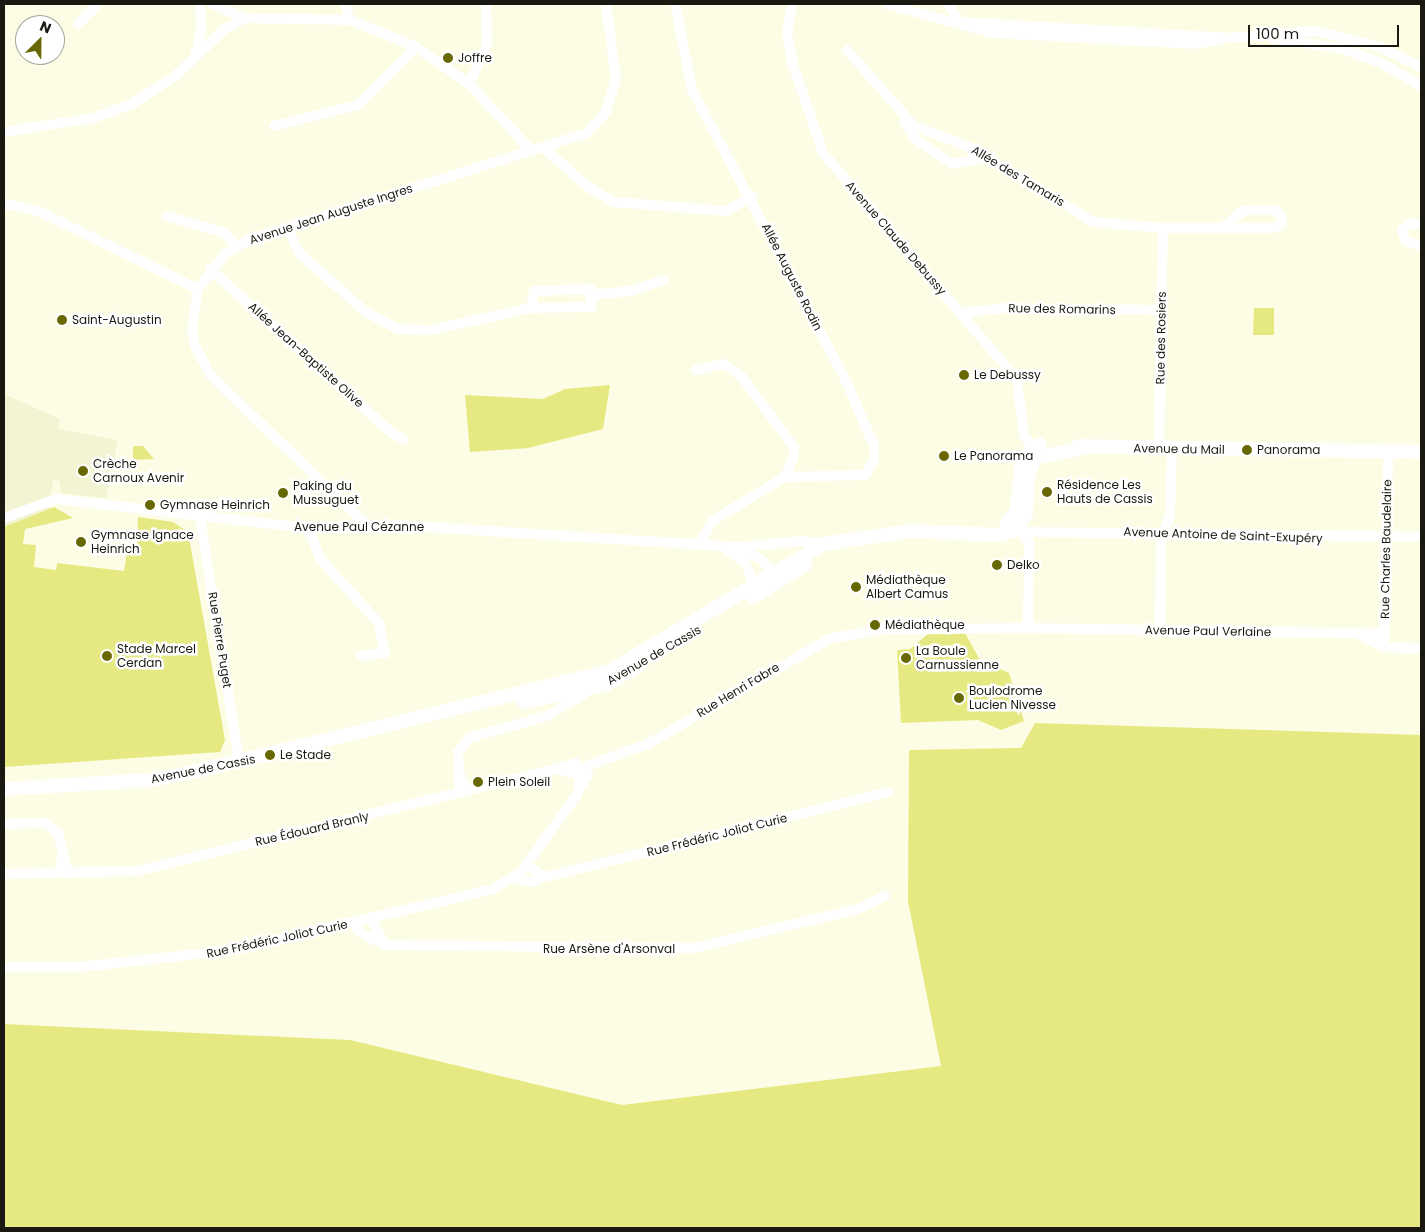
<!DOCTYPE html>
<html>
<head>
<meta charset="utf-8">
<style>
  body { margin:0 }
  #map { position:relative; width:1425px; height:1232px; overflow:hidden; background:#fcfde4; font-family:Poppins,sans-serif }
  div>[style] { position:absolute }
  [style*='--x'] { left:calc(var(--x)*1px); top:calc(var(--y)*1px); width:calc(var(--w)*1px); rotate:calc(var(--a)*1deg) }
  .built>* { inset:0; background:#f2f4d3 }
  .green>* { inset:0; background:#e6e982 }
  .minor>* { height:10px; margin:-5px; padding:0 5px; transform-origin:5px; border-radius:5px; background:#fff }
  .secondary>* { height:14px; margin:-7px; padding:0 7px; transform-origin:7px; border-radius:7px; background:#fff }
  .dots>* { width:14px; height:14px; translate:-50% -50%; box-sizing:border-box; border:2px solid #fff; border-radius:50% }
  span { translate:-50% -50%; white-space:nowrap; text-align:center; line-height:1.15; -webkit-text-stroke:5px #fff; paint-order:stroke }
  .poi-label { font-size:12px; color:#191911 }
  .left { translate:0 -50%; text-align:left }
  .street-label { font-size:12px; color:#191911 }
  .frame { position:absolute; inset:0; border:5px solid #191911; pointer-events:none }
  .north { position:absolute; left:15px; top:15px; width:50px; height:50px; box-sizing:border-box; background:#fff; border:1px solid #a3a3a0; border-radius:50%; rotate:23deg; font-size:14px; font-weight:700; line-height:20px; text-align:center; color:#191911 }
  .north::after { content:''; display:block; margin:auto; width:18px; height:22px; background:#686803; clip-path:polygon(50% 0,100% 100%,50% 72%,0 100%) }
  .scale { position:absolute; left:1248px; top:25px; width:151px; height:22px; box-sizing:border-box; border:2px solid #191911; border-top:0; padding-left:6px; font-size:15px; line-height:18px; white-space:nowrap; color:#191911; -webkit-text-stroke:4px #fff; paint-order:stroke }
</style>
</head>
<body>
<div id="map">
  <div class="built">
    <i style="clip-path:polygon(4px 394px,60px 419px,58px 429px,118px 440px,106px 498px,61px 493px,60px 481px,53px 480px,49px 509px,4px 527px)"></i>
  </div>
  <div class="green">
    <i style="clip-path:polygon(1254px 308px,1274px 308px,1274px 335px,1253px 335px)"></i>
    <i style="clip-path:polygon(610px 385px,603px 429px,528px 448px,470px 452px,465px 395px,543px 399px,565px 389px)"></i>
    <i style="clip-path:polygon(133px 446px,143px 446px,154px 459px,133px 460px)"></i>
    <i style="clip-path:polygon(54px 507px,73px 518px,25px 529px,23px 544px,36px 545px,34px 567px,56px 570px,57px 563px,124px 571px,128px 547px,137px 548px,138px 517px,173px 522px,188px 532px,225px 740px,220px 752px,4px 767px,4px 527px)"></i>
    <i style="clip-path:polygon(929px 633px,965px 633px,980px 660px,1009px 673px,1024px 721px,1001px 730px,978px 720px,901px 723px,897px 650px,910px 649px)"></i>
    <i style="clip-path:polygon(1035px 723px,1421px 735px,1421px 1228px,4px 1228px,4px 1024px,350px 1040px,622px 1105px,941px 1066px,908px 901px,909px 750px,1021px 748px)"></i>
  </div>
  <div class="minor">
    <i style="--x:212;--y:4;--w:36;--a:23"></i>
    <i style="--x:245;--y:18;--w:105;--a:1.1"></i>
    <i style="--x:350;--y:20;--w:71;--a:22.2"></i>
    <i style="--x:416;--y:47;--w:65;--a:34.9"></i>
    <i style="--x:469;--y:84;--w:91;--a:46.8"></i>
    <i style="--x:345;--y:4;--w:17;--a:73"></i>
    <i style="--x:675;--y:4;--w:88;--a:78.8"></i>
    <i style="--x:692;--y:90;--w:329;--a:62.1"></i>
    <i style="--x:846;--y:381;--w:71;--a:66.7"></i>
    <i style="--x:874;--y:446;--w:13;--a:90"></i>
    <i style="--x:874;--y:459;--w:18;--a:119"></i>
    <i style="--x:865;--y:475;--w:80;--a:178.6"></i>
    <i style="--x:792;--y:4;--w:30;--a:99"></i>
    <i style="--x:787;--y:34;--w:32;--a:79"></i>
    <i style="--x:793;--y:65;--w:93;--a:71.2"></i>
    <i style="--x:823;--y:153;--w:298;--a:49.4"></i>
    <i style="--x:1017;--y:379;--w:56;--a:82.9"></i>
    <i style="--x:1024;--y:435;--w:23;--a:56"></i>
    <i style="--x:886;--y:4;--w:110;--a:15.3"></i>
    <i style="--x:992;--y:33;--w:201;--a:3.1"></i>
    <i style="--x:1193;--y:44;--w:30;--a:-9"></i>
    <i style="--x:948;--y:4;--w:22;--a:56"></i>
    <i style="--x:960;--y:22;--w:267;--a:3.4"></i>
    <i style="--x:1227;--y:38;--w:89;--a:-4.5"></i>
    <i style="--x:1316;--y:31;--w:66;--a:14"></i>
    <i style="--x:1380;--y:47;--w:46;--a:26"></i>
    <i style="--x:78;--y:24;--w:28;--a:-45"></i>
    <i style="--x:1272;--y:38;--w:72;--a:8.8"></i>
    <i style="--x:1343;--y:49;--w:40;--a:20.2"></i>
    <i style="--x:1381;--y:63;--w:46;--a:29.9"></i>
    <i style="--x:847;--y:50;--w:101;--a:48.6"></i>
    <i style="--x:914;--y:126;--w:62;--a:20.8"></i>
    <i style="--x:972;--y:148;--w:142;--a:31.4"></i>
    <i style="--x:1093;--y:222;--w:70;--a:4.9"></i>
    <i style="--x:1163;--y:228;--w:110;--a:0"></i>
    <i style="--x:1273;--y:228;--w:9;--a:-21"></i>
    <i style="--x:1281;--y:225;--w:8;--a:-83"></i>
    <i style="--x:1282;--y:217;--w:10;--a:-135"></i>
    <i style="--x:1275;--y:210;--w:31;--a:180"></i>
    <i style="--x:1244;--y:210;--w:28;--a:141"></i>
    <i style="--x:195;--y:57;--w:28;--a:-77"></i>
    <i style="--x:201;--y:30;--w:26;--a:-92"></i>
    <i style="--x:469;--y:84;--w:43;--a:-65.2"></i>
    <i style="--x:487;--y:45;--w:41;--a:-91.4"></i>
    <i style="--x:904;--y:122;--w:20;--a:57"></i>
    <i style="--x:915;--y:139;--w:45;--a:34"></i>
    <i style="--x:952;--y:164;--w:39;--a:-10"></i>
    <i style="--x:274;--y:126;--w:87;--a:-14"></i>
    <i style="--x:358;--y:105;--w:82;--a:-45"></i>
    <i style="--x:4;--y:132;--w:90;--a:-8.9"></i>
    <i style="--x:93;--y:118;--w:41;--a:-19.7"></i>
    <i style="--x:132;--y:104;--w:50;--a:-32.7"></i>
    <i style="--x:174;--y:77;--w:70;--a:-43.3"></i>
    <i style="--x:225;--y:29;--w:23;--a:-29"></i>
    <i style="--x:544;--y:148;--w:59;--a:41.6"></i>
    <i style="--x:588;--y:187;--w:30;--a:30"></i>
    <i style="--x:614;--y:202;--w:112;--a:4.6"></i>
    <i style="--x:726;--y:211;--w:30;--a:-28"></i>
    <i style="--x:4;--y:204;--w:33;--a:11"></i>
    <i style="--x:36;--y:210;--w:180;--a:26"></i>
    <i style="--x:167;--y:216;--w:60;--a:16.3"></i>
    <i style="--x:225;--y:233;--w:16;--a:52"></i>
    <i style="--x:1421;--y:224;--w:11;--a:180"></i>
    <i style="--x:1410;--y:224;--w:10;--a:143"></i>
    <i style="--x:1402;--y:230;--w:12;--a:70"></i>
    <i style="--x:1406;--y:241;--w:16;--a:18"></i>
    <i style="--x:287;--y:228;--w:28;--a:64"></i>
    <i style="--x:299;--y:253;--w:91;--a:41.4"></i>
    <i style="--x:367;--y:313;--w:35;--a:27"></i>
    <i style="--x:398;--y:329;--w:33;--a:2"></i>
    <i style="--x:431;--y:330;--w:102;--a:-12.4"></i>
    <i style="--x:531;--y:308;--w:61;--a:-0.9"></i>
    <i style="--x:592;--y:307;--w:12;--a:-95"></i>
    <i style="--x:591;--y:295;--w:40;--a:-5.7"></i>
    <i style="--x:631;--y:291;--w:34;--a:-19"></i>
    <i style="--x:210;--y:269;--w:241;--a:42.1"></i>
    <i style="--x:389;--y:431;--w:16;--a:30"></i>
    <i style="--x:531;--y:308;--w:17;--a:-80"></i>
    <i style="--x:534;--y:291;--w:57;--a:-2"></i>
    <i style="--x:591;--y:289;--w:6;--a:90"></i>
    <i style="--x:963;--y:313;--w:39;--a:-7"></i>
    <i style="--x:1002;--y:308;--w:159;--a:0.7"></i>
    <i style="--x:696;--y:370;--w:29;--a:-12"></i>
    <i style="--x:724;--y:364;--w:21;--a:35"></i>
    <i style="--x:741;--y:376;--w:89;--a:53.3"></i>
    <i style="--x:794;--y:447;--w:9;--a:90"></i>
    <i style="--x:794;--y:456;--w:23;--a:113"></i>
    <i style="--x:785;--y:477;--w:85;--a:148.9"></i>
    <i style="--x:712;--y:521;--w:26;--a:118"></i>
    <i style="--x:1159;--y:448;--w:220;--a:-89"></i>
    <i style="--x:4;--y:518;--w:55;--a:-20.1"></i>
    <i style="--x:56;--y:499;--w:254;--a:6.6"></i>
    <i style="--x:308;--y:528;--w:88;--a:-2"></i>
    <i style="--x:396;--y:525;--w:342;--a:3.7"></i>
    <i style="--x:737;--y:547;--w:66;--a:-5.2"></i>
    <i style="--x:803;--y:541;--w:21;--a:8"></i>
    <i style="--x:200;--y:518;--w:247;--a:80.9"></i>
    <i style="--x:369;--y:527;--w:219;--a:-136.3"></i>
    <i style="--x:211;--y:376;--w:34;--a:-118"></i>
    <i style="--x:195;--y:346;--w:17;--a:-100"></i>
    <i style="--x:192;--y:329;--w:40;--a:-81.5"></i>
    <i style="--x:198;--y:289;--w:44;--a:-52.4"></i>
    <i style="--x:225;--y:254;--w:27;--a:-31"></i>
    <i style="--x:248;--y:240;--w:355;--a:-17.5"></i>
    <i style="--x:587;--y:133;--w:28;--a:-48"></i>
    <i style="--x:606;--y:112;--w:35;--a:-74"></i>
    <i style="--x:616;--y:78;--w:75;--a:-97.7"></i>
    <i style="--x:308;--y:528;--w:35;--a:68"></i>
    <i style="--x:321;--y:560;--w:86;--a:47.4"></i>
    <i style="--x:379;--y:623;--w:31;--a:79"></i>
    <i style="--x:385;--y:653;--w:24;--a:173"></i>
    <i style="--x:1025;--y:532;--w:396;--a:0.7"></i>
    <i style="--x:724;--y:548;--w:25;--a:34"></i>
    <i style="--x:745;--y:562;--w:30;--a:67"></i>
    <i style="--x:738;--y:548;--w:25;--a:26"></i>
    <i style="--x:761;--y:559;--w:25;--a:50"></i>
    <i style="--x:1028;--y:628;--w:328;--a:0.9"></i>
    <i style="--x:1356;--y:633;--w:31;--a:27"></i>
    <i style="--x:1384;--y:647;--w:37;--a:3"></i>
    <i style="--x:1160;--y:630;--w:90;--a:-89.4"></i>
    <i style="--x:1161;--y:540;--w:28;--a:-71"></i>
    <i style="--x:1170;--y:514;--w:66;--a:-88.3"></i>
    <i style="--x:1357;--y:633;--w:27;--a:2"></i>
    <i style="--x:1384;--y:647;--w:195;--a:-88.8"></i>
    <i style="--x:576;--y:763;--w:16;--a:43"></i>
    <i style="--x:588;--y:774;--w:25;--a:119"></i>
    <i style="--x:576;--y:796;--w:16;--a:-75"></i>
    <i style="--x:580;--y:781;--w:8;--a:-120"></i>
    <i style="--x:576;--y:774;--w:23;--a:-167"></i>
    <i style="--x:554;--y:769;--w:23;--a:-15"></i>
    <i style="--x:459;--y:772;--w:20;--a:-93"></i>
    <i style="--x:458;--y:752;--w:18;--a:-52"></i>
    <i style="--x:469;--y:738;--w:81;--a:-15.8"></i>
    <i style="--x:547;--y:716;--w:55;--a:-30.8"></i>
    <i style="--x:576;--y:774;--w:18;--a:-34"></i>
    <i style="--x:591;--y:764;--w:60;--a:-19.3"></i>
    <i style="--x:648;--y:744;--w:209;--a:-30.1"></i>
    <i style="--x:829;--y:639;--w:48;--a:-10.8"></i>
    <i style="--x:876;--y:630;--w:152;--a:-0.8"></i>
    <i style="--x:1028;--y:628;--w:85;--a:-89.3"></i>
    <i style="--x:1029;--y:543;--w:26;--a:-122"></i>
    <i style="--x:459;--y:793;--w:21;--a:-90"></i>
    <i style="--x:459;--y:772;--w:21;--a:67"></i>
    <i style="--x:4;--y:824;--w:42;--a:-1.4"></i>
    <i style="--x:46;--y:823;--w:16;--a:40"></i>
    <i style="--x:58;--y:833;--w:22;--a:77"></i>
    <i style="--x:59;--y:873;--w:19;--a:-78"></i>
    <i style="--x:63;--y:854;--w:20;--a:75"></i>
    <i style="--x:4;--y:874;--w:133;--a:-1.3"></i>
    <i style="--x:137;--y:871;--w:429;--a:-13.7"></i>
    <i style="--x:545;--y:877;--w:354;--a:-13.9"></i>
    <i style="--x:514;--y:878;--w:19;--a:12"></i>
    <i style="--x:533;--y:882;--w:13;--a:-23"></i>
    <i style="--x:545;--y:877;--w:22;--a:-148"></i>
    <i style="--x:354;--y:923;--w:10;--a:61"></i>
    <i style="--x:359;--y:932;--w:29;--a:27"></i>
    <i style="--x:385;--y:945;--w:30;--a:-118"></i>
    <i style="--x:385;--y:945;--w:309;--a:0.6"></i>
    <i style="--x:694;--y:948;--w:169;--a:-13.4"></i>
    <i style="--x:858;--y:909;--w:30;--a:-26"></i>
    <i style="--x:4;--y:967;--w:76;--a:0"></i>
    <i style="--x:80;--y:967;--w:156;--a:-6.3"></i>
    <i style="--x:235;--y:950;--w:265;--a:-13.3"></i>
    <i style="--x:493;--y:889;--w:33;--a:-31"></i>
    <i style="--x:521;--y:872;--w:94;--a:-54.1"></i>
  </div>
  <div class="secondary">
    <i style="--x:1078;--y:446;--w:343;--a:1"></i>
    <i style="--x:1006;--y:524;--w:18;--a:-52"></i>
    <i style="--x:1017;--y:510;--w:51;--a:-84.4"></i>
    <i style="--x:1022;--y:459;--w:23;--a:-40"></i>
    <i style="--x:753;--y:597;--w:61;--a:-31.6"></i>
    <i style="--x:524;--y:702;--w:85;--a:-12.2"></i>
    <i style="--x:607;--y:684;--w:34;--a:-30"></i>
    <i style="--x:4;--y:789;--w:148;--a:-3.5"></i>
    <i style="--x:152;--y:780;--w:38;--a:-11"></i>
    <i style="--x:189;--y:773;--w:431;--a:-13.6"></i>
    <i style="--x:608;--y:672;--w:251;--a:-30.7"></i>
    <i style="--x:824;--y:544;--w:87;--a:-8.6"></i>
    <i style="--x:910;--y:531;--w:89;--a:2.6"></i>
    <i style="--x:999;--y:535;--w:15;--a:-16"></i>
    <i style="--x:1013;--y:531;--w:21;--a:-51"></i>
    <i style="--x:1026;--y:515;--w:41;--a:-87.2"></i>
    <i style="--x:1028;--y:474;--w:17;--a:-66"></i>
    <i style="--x:1035;--y:458;--w:53;--a:-11.9"></i>
  </div>
  <div class="dots">
    <i style="left:448px;top:58px;background:#686803"></i>
    <i style="left:62px;top:320px;background:#686803"></i>
    <i style="left:964px;top:375px;background:#686803"></i>
    <i style="left:1247px;top:450px;background:#686803"></i>
    <i style="left:944px;top:456px;background:#686803"></i>
    <i style="left:83px;top:471px;background:#686803"></i>
    <i style="left:1047px;top:492px;background:#686803"></i>
    <i style="left:283px;top:493px;background:#686803"></i>
    <i style="left:150px;top:505px;background:#686803"></i>
    <i style="left:81px;top:542px;background:#686803"></i>
    <i style="left:997px;top:565px;background:#686803"></i>
    <i style="left:856px;top:587px;background:#686803"></i>
    <i style="left:875px;top:625px;background:#686803"></i>
    <i style="left:107px;top:656px;background:#686803"></i>
    <i style="left:906px;top:658px;background:#686803"></i>
    <i style="left:959px;top:698px;background:#686803"></i>
    <i style="left:270px;top:755px;background:#686803"></i>
    <i style="left:478px;top:782px;background:#686803"></i>
  </div>
  <div class="poi-label">
    <span class="left" style="left:458px;top:58px">Joffre</span>
    <span class="left" style="left:72px;top:320px">Saint-Augustin</span>
    <span class="left" style="left:974px;top:375px">Le Debussy</span>
    <span class="left" style="left:1257px;top:450px">Panorama</span>
    <span class="left" style="left:954px;top:456px">Le Panorama</span>
    <span class="left" style="left:93px;top:471px">Crèche<br>Carnoux Avenir</span>
    <span class="left" style="left:1057px;top:492px">Résidence Les<br>Hauts de Cassis</span>
    <span class="left" style="left:293px;top:493px">Paking du<br>Mussuguet</span>
    <span class="left" style="left:160px;top:505px">Gymnase Heinrich</span>
    <span class="left" style="left:91px;top:542px">Gymnase Ignace<br>Heinrich</span>
    <span class="left" style="left:1007px;top:565px">Delko</span>
    <span class="left" style="left:866px;top:587px">Médiathèque<br>Albert Camus</span>
    <span class="left" style="left:885px;top:625px">Médiathèque</span>
    <span class="left" style="left:117px;top:656px">Stade Marcel<br>Cerdan</span>
    <span class="left" style="left:916px;top:658px">La Boule<br>Carnussienne</span>
    <span class="left" style="left:969px;top:698px">Boulodrome<br>Lucien Nivesse</span>
    <span class="left" style="left:280px;top:755px">Le Stade</span>
    <span class="left" style="left:488px;top:782px">Plein Soleil</span>
  </div>
  <div class="street-label">
    <span style="left:1018px;top:176px;rotate:31deg">Allée des Tamaris</span>
    <span style="left:331px;top:214px;rotate:-18deg">Avenue Jean Auguste Ingres</span>
    <span style="left:896px;top:238px;rotate:49deg">Avenue Claude Debussy</span>
    <span style="left:792px;top:277px;rotate:63deg">Allée Auguste Rodin</span>
    <span style="left:1062px;top:309px;rotate:1deg">Rue des Romarins</span>
    <span style="left:1161px;top:338px;rotate:-89deg">Rue des Rosiers</span>
    <span style="left:306px;top:355px;rotate:42deg">Allée Jean-Baptiste Olive</span>
    <span style="left:1179px;top:449px;rotate:1deg">Avenue du Mail</span>
    <span style="left:359px;top:527px">Avenue Paul Cézanne</span>
    <span style="left:1223px;top:535px;rotate:2deg">Avenue Antoine de Saint-Exupéry</span>
    <span style="left:1386px;top:549px;rotate:-89deg">Rue Charles Baudelaire</span>
    <span style="left:1208px;top:631px;rotate:1deg">Avenue Paul Verlaine</span>
    <span style="left:220px;top:640px;rotate:81deg">Rue Pierre Puget</span>
    <span style="left:654px;top:655px;rotate:-30deg">Avenue de Cassis</span>
    <span style="left:738px;top:690px;rotate:-31deg">Rue Henri Fabre</span>
    <span style="left:203px;top:769px;rotate:-11deg">Avenue de Cassis</span>
    <span style="left:312px;top:829px;rotate:-13deg">Rue Édouard Branly</span>
    <span style="left:717px;top:835px;rotate:-14deg">Rue Frédéric Joliot Curie</span>
    <span style="left:277px;top:939px;rotate:-12deg">Rue Frédéric Joliot Curie</span>
    <span style="left:609px;top:949px">Rue Arsène d'Arsonval</span>
  </div>
  <div class="frame"></div>
  <div class="north">N</div>
  <div class="scale">100 m</div>
</div>
</body>
</html>
